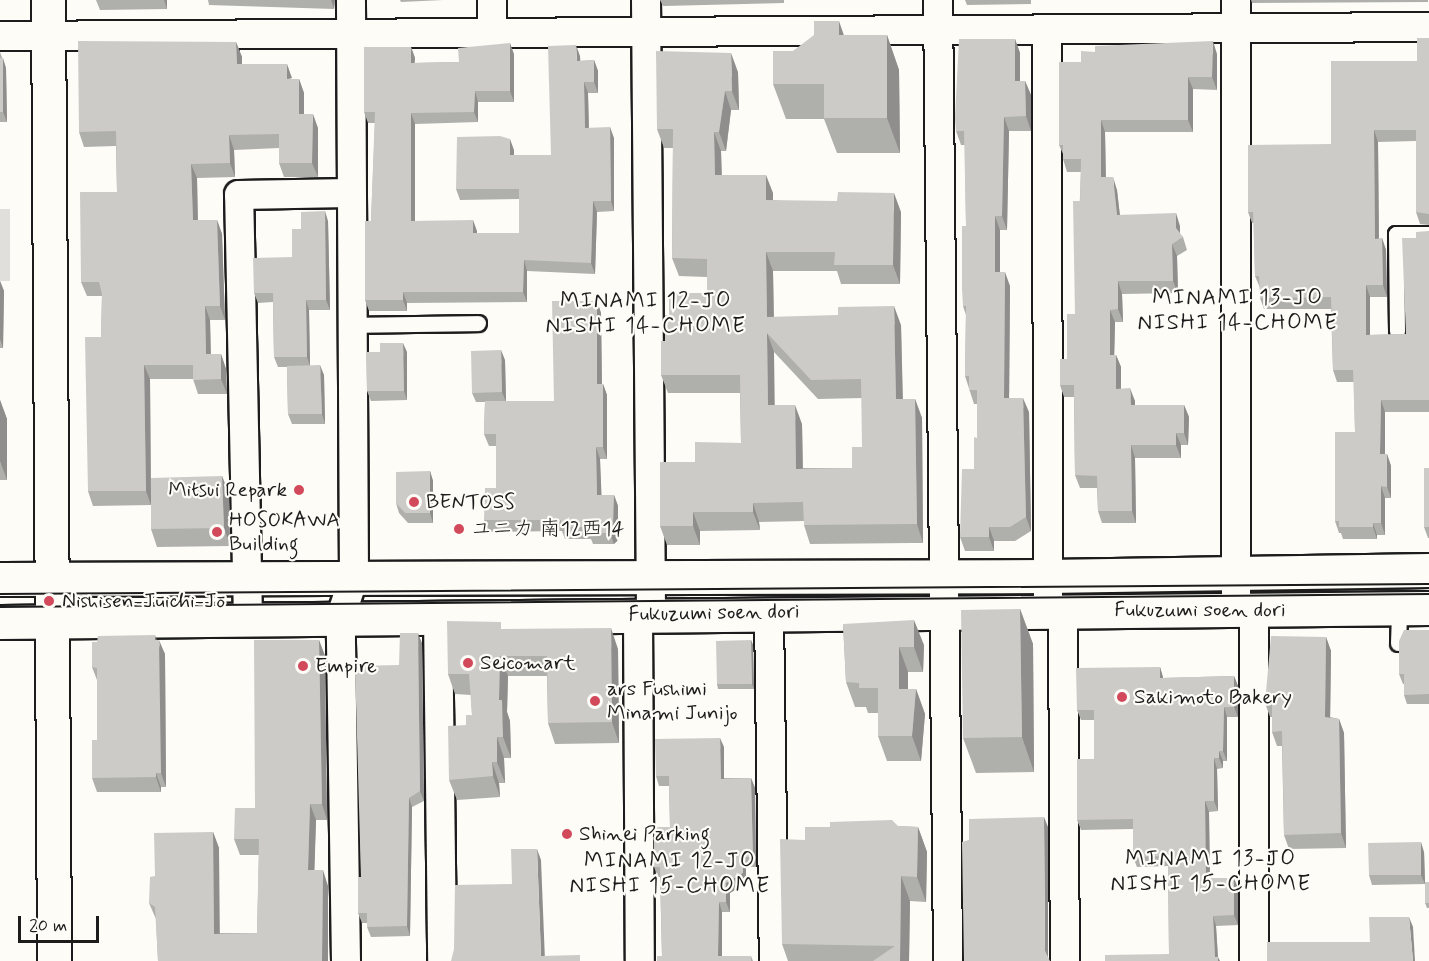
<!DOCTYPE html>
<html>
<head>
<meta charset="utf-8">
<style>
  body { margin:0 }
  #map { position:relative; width:1429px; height:961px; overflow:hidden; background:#fdfcf7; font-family:Mynerve,"Klee One",sans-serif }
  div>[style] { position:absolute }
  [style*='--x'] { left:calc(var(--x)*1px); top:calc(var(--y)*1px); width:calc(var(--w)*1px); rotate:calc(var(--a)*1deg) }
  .green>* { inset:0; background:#e0dfdb }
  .roads { filter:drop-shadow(2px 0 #1c1c1c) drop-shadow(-2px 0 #1c1c1c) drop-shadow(0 2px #1c1c1c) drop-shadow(0 -2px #1c1c1c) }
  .service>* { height:15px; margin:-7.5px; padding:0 7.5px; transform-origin:7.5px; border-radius:7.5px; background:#fdfcf7 }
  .minor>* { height:28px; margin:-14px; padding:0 14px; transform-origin:14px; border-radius:14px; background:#fdfcf7 }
  .tertiary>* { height:33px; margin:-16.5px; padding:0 16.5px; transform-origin:16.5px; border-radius:16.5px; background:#fdfcf7 }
  .tram>* { height:1.5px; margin:-0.75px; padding:0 0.75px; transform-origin:0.75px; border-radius:0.75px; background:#1c1c1c }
  .wall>* { inset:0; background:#afafac }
  .shaded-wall>* { inset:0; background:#8f8e8c }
  .building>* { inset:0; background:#cccbc8 }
  .dots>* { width:16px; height:16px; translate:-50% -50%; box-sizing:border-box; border:3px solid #fdfcf7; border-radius:50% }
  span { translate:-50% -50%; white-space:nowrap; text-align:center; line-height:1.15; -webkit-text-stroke:4.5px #fdfcf7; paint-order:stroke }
  .poi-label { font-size:21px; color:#1c1c1c }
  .right { translate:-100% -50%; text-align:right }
  .left { translate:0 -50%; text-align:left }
  .street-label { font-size:21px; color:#1c1c1c }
  .neighbourhood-label { font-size:22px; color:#1c1c1c; letter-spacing:1.5px }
  .scale { position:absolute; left:18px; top:916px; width:81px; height:27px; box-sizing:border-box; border:3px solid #1c1c1c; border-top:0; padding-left:8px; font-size:18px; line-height:21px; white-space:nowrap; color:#1c1c1c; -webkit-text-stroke:4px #fdfcf7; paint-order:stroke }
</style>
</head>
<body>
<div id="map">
  <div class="green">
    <i style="clip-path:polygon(0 209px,10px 209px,10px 281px,0 281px)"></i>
  </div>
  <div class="roads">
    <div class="service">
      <i style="--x:352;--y:325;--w:126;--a:-0.9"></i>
      <i style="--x:1397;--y:331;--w:97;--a:-90.6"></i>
      <i style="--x:1396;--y:234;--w:33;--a:0"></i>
      <i style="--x:1398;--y:643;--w:35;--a:-88"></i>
    </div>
    <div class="minor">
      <i style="--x:492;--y:0;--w:34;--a:90"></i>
      <i style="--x:646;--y:0;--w:614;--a:89.53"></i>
      <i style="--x:938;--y:0;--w:961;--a:89.4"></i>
      <i style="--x:1236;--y:0;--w:610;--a:90"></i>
      <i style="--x:1047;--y:30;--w:580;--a:89.9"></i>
      <i style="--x:0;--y:36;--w:1429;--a:-0.36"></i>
      <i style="--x:1063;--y:610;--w:351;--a:89.7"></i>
      <i style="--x:1254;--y:610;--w:351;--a:90"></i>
      <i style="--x:769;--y:613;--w:348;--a:89.2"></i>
      <i style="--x:638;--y:615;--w:346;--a:89.7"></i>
      <i style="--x:438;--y:616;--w:345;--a:89.3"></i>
      <i style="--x:248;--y:619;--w:424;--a:-91.2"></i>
      <i style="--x:239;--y:195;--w:111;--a:-1"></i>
      <i style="--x:346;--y:961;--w:327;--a:-90.9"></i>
      <i style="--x:341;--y:634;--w:18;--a:-90"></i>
      <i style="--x:341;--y:616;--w:41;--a:-71.6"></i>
      <i style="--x:354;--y:577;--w:577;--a:-90.3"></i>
    </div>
    <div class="tertiary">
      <i style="--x:48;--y:0;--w:961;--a:89.64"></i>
      <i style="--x:0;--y:579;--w:1047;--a:-0.16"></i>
      <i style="--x:1047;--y:576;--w:382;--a:-0.9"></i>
      <i style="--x:0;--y:622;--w:1429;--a:-0.56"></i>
    </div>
  </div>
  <div class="tram">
    <i style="--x:0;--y:594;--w:1429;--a:-0.4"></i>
    <i style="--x:0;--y:607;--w:1429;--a:-0.52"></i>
  </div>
  <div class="wall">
    <i style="clip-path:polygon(96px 0,167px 0,167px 9px,100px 10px)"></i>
    <i style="clip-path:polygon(208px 0,335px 0,334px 9px,209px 5px)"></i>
    <i style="clip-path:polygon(400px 0,443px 0,401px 2px)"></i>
    <i style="clip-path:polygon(660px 0,784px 0,784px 3px,663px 6px)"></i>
    <i style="clip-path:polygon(965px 0,1031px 0,1031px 4px,967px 5px)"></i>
    <i style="clip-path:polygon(1251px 0,1428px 0,1428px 2px,1252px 3px)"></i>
    <i style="clip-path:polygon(844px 35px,887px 35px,899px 70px,900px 153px,837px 153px,824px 119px,786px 119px,773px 84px,793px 51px)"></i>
    <i style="clip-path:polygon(1429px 38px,1429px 225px,1420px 224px,1416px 212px,1416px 141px,1378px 142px,1379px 239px,1382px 238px,1386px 250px,1387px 297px,1370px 297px,1370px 335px,1406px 334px,1416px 238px,1429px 231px,1429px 412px,1385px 412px,1385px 454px,1387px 454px,1391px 466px,1391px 498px,1385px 498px,1385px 535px,1377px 535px,1377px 539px,1343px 539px,1341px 533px,1339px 533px,1335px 521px,1355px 432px,1354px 382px,1337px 382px,1333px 370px,1331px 309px,1264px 309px,1260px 298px,1260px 288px,1255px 276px,1254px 223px,1252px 223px,1248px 212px,1331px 144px,1417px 61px)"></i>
    <i style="clip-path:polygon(1015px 39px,1020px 53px,1020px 81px,1025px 81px,1031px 95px,1031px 131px,1009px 131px,1007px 230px,1000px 230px,1000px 272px,1010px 286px,1009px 398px,1029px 412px,1031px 531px,1015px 541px,994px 541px,994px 551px,965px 551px,960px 537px,974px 469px,977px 438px,977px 404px,974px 404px,965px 376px,966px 315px,963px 306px,966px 226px,965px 145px,961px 145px,956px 131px)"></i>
    <i style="clip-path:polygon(236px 42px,242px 57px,242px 64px,292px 79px,299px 79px,304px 93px,304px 114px,318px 128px,318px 177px,284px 177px,279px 163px,279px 148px,234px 150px,235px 177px,197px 178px,198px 220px,217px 220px,222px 234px,225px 320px,210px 320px,211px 354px,221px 354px,226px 369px,227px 394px,198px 394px,193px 379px,150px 379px,151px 504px,222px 476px,229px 494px,230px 546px,157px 547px,151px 529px,151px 505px,93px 506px,88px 491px,101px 337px,102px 296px,87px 296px,81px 282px,117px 192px,116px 146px,84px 147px,79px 132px)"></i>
    <i style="clip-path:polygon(411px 47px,415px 58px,414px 63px,459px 62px,514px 54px,514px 102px,478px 102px,478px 122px,415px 124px,415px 221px,477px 231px,477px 233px,519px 233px,519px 199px,460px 200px,456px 189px,514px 150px,514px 155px,551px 155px,580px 56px,580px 61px,594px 60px,598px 71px,598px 93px,588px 93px,589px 128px,614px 138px,614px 211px,597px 212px,595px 274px,527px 271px,527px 302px,407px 303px,407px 311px,369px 311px,365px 300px,371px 221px,375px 123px,368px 123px,364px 112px)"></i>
    <i style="clip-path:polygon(0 52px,6px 68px,7px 122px,0 122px)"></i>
    <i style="clip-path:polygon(1095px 52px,1217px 54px,1217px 90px,1193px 89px,1193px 132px,1105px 132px,1106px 177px,1117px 190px,1120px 215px,1180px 226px,1180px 234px,1183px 237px,1187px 250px,1177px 256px,1178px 293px,1122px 294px,1123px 322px,1115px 322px,1114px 355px,1116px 355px,1121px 367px,1121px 389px,1135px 401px,1135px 405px,1184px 405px,1189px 417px,1188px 445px,1181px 445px,1181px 458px,1135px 458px,1136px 523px,1102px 523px,1098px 511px,1097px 488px,1080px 488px,1075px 475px,1074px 397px,1064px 397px,1060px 385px,1067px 359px,1075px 314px,1081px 172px,1067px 172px,1063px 159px,1063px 154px,1059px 145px,1081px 62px)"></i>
    <i style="clip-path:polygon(evenodd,738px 72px,739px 110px,731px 110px,726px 151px,721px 151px,722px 175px,773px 193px,773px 200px,901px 212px,900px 284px,841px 284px,837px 271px,773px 271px,774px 317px,901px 325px,903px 399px,915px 399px,922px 418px,923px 543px,810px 544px,804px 525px,804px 521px,759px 522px,760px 530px,700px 531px,700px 545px,667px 545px,660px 526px,695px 462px,741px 443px,740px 393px,668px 393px,661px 375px,665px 341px,669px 315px,707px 293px,707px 277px,679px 276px,672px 258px,673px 148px,664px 148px,657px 129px,738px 72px,774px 352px,818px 399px,862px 398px,862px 447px,852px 468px,803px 468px,802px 424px,774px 405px,774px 352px)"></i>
    <i style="clip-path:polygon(328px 221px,330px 310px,309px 310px,310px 366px,324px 375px,325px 424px,292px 424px,288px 414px,287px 367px,278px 367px,274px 357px,273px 302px,258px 303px,254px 293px,292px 257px,301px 229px)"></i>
    <i style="clip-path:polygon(0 281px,4px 291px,3px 348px,0 348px)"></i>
    <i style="clip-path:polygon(597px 301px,601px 313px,602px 384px,603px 384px,607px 395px,607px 459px,600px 459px,601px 495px,614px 495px,618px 506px,618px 540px,614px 544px,593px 544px,591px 539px,565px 539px,562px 531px,489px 532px,484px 520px,496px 488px,496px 446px,489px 446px,484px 434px,485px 402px,476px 402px,472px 393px,505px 360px,506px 401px,554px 401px)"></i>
    <i style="clip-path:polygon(407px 352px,407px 400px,371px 401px,367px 391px)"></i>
    <i style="clip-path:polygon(0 400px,7px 419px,7px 480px,0 480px)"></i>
    <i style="clip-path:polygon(1429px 468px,1429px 538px,1428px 538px,1424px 527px)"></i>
    <i style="clip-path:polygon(430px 471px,433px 481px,433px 523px,408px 523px,399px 513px,396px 503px)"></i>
    <i style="clip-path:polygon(1020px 609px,1033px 644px,1034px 772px,976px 773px,963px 738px)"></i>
    <i style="clip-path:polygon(843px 624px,924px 645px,923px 672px,908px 672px,908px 689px,916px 689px,925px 714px,921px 761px,887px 761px,878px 736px,878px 713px,868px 713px,866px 707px,855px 707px,846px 682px)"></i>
    <i style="clip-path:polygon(504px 629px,618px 649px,619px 743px,555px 744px,548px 723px,547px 676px,508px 676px,507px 712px,510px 721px,511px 758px,504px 758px,505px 783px,499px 783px,500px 797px,457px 800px,449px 780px,466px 725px,472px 715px,471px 695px,455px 694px,448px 674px)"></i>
    <i style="clip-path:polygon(1429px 630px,1429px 704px,1407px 704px,1404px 695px,1404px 684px,1403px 684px,1399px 674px)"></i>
    <i style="clip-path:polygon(1326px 637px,1331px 651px,1330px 717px,1339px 719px,1344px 733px,1346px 848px,1289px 849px,1284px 835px,1282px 746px,1277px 746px,1272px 732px,1272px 717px,1270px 717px,1265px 703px)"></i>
    <i style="clip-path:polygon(156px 640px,165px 654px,166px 787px,161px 787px,161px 792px,97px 792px,92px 778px,97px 740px,97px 680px,92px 667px)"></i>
    <i style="clip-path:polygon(319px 640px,325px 656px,327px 820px,316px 820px,314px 870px,328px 886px,328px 961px,158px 961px,156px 919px,149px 903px,155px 876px,213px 832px,219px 848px,219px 933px,257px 933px,259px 855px,240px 855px,234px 839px,255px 808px)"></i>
    <i style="clip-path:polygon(751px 640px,753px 645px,754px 689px,718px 689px,717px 684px)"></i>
    <i style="clip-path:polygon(422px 643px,424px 801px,412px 807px,410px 936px,371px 937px,367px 927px,367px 923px,362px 923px,358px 913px,361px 877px,399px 665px)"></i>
    <i style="clip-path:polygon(1160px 667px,1163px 678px,1234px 676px,1238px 686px,1238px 717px,1227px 717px,1227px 761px,1223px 761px,1223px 768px,1217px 769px,1218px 811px,1209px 812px,1210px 878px,1238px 888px,1238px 925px,1216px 926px,1218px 957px,1169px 954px,1168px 866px,1137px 867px,1133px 857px,1133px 829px,1081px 830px,1077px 820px,1094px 759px,1094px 720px,1081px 720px,1077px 710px)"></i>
    <i style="clip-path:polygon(724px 747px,724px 778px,751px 778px,755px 788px,756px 867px,746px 867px,746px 883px,730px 893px,730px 912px,722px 912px,722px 956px,751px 956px,753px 961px,657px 961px,662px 956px,660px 877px,658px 877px,654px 867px,670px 827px,669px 786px,659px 786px,656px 776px)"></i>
    <i style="clip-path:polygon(898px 826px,918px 827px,927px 852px,926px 902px,910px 901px,909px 961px,788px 961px,782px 944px,805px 840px)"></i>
    <i style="clip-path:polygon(1424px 852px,1425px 884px,1372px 885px,1369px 875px)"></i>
    <i style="clip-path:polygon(1429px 882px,1429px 908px,1427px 908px,1425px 903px)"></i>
  </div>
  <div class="shaded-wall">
    <i style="clip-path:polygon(164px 0,167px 0,167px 9px)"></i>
    <i style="clip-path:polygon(331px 0,335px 0,334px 9px)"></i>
    <i style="clip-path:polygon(839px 21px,851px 56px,839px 35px)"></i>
    <i style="clip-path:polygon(887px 35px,899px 70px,900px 153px,887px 118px)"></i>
    <i style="clip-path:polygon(1015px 39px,1020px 53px,1020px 95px,1015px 81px)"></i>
    <i style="clip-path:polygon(1213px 41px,1217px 54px,1217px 90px,1212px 77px)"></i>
    <i style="clip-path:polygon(236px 42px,242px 57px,242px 78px,237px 64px)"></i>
    <i style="clip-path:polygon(510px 43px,514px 54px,514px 102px,510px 91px)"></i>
    <i style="clip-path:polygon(576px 45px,580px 56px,581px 72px,577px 61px)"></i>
    <i style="clip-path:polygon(411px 47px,415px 58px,414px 74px,411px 63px)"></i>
    <i style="clip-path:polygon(731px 53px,738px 72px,739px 110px,732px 91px)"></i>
    <i style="clip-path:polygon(3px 58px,6px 68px,7px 122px,3px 112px)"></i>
    <i style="clip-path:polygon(594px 60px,598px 71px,598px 93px,594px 82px)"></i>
    <i style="clip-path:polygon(287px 64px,292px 78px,287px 79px)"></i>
    <i style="clip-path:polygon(1188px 77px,1193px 89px,1193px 132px,1188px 120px)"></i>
    <i style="clip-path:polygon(299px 79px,304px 93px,304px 128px,299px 114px)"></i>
    <i style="clip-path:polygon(1025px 81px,1031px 95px,1031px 131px,1026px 116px)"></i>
    <i style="clip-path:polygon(584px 82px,588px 93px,589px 138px,585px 128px)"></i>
    <i style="clip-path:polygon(475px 91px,478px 102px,478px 122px,474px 112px)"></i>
    <i style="clip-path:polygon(725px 91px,731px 110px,726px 151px,719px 132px)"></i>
    <i style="clip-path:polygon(411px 113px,415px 124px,415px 231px,411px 221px)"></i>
    <i style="clip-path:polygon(313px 114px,318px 128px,318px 177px,312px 163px)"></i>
    <i style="clip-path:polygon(1004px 117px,1009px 131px,1007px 230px,1002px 216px)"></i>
    <i style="clip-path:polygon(1101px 120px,1105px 132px,1106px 190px,1101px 177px)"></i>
    <i style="clip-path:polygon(610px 127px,614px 138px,614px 211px,611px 201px)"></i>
    <i style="clip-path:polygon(1374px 130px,1378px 142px,1379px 250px,1375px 239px)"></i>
    <i style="clip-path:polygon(714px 132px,721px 151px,722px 194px,715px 175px)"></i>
    <i style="clip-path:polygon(229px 135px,234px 150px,235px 177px,230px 163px)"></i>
    <i style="clip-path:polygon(510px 139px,514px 150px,514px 166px,510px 155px)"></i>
    <i style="clip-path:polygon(191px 164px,197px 178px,198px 235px,193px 220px)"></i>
    <i style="clip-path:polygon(766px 175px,773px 193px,773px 219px,766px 200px)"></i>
    <i style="clip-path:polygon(1113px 177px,1117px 190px,1121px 227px,1117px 215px)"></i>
    <i style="clip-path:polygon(894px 193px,901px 212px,900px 284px,893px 265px)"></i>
    <i style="clip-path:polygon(593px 201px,597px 212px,595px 274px,591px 263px)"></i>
    <i style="clip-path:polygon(325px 211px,328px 221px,330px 310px,326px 300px)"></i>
    <i style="clip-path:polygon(1176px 213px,1180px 226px,1180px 241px,1176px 228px)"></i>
    <i style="clip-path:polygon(995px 216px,1000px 230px,1000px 286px,995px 272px)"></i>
    <i style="clip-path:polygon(217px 220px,222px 234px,225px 320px,220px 306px)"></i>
    <i style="clip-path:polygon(473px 220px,477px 231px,477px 243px,473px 233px)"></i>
    <i style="clip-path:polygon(1382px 238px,1386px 250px,1387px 297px,1383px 285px)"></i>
    <i style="clip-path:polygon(1172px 244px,1177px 256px,1178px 293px,1173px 281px)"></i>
    <i style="clip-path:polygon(766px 252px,773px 271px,774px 336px,767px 317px)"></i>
    <i style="clip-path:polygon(524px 260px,527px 271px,527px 302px,523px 292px)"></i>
    <i style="clip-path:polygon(1005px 272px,1010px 286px,1009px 412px,1004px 398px)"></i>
    <i style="clip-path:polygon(0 281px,4px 291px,3px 348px,0 339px)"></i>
    <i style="clip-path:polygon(1118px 281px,1122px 294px,1123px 322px,1118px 309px)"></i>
    <i style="clip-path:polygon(1366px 285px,1370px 297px,1370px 347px,1366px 335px)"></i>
    <i style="clip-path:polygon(403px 292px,407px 303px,407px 311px,403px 300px)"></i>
    <i style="clip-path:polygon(306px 300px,309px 310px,310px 366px,307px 357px)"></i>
    <i style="clip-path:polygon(597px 301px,601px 313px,602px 395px,597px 384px)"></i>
    <i style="clip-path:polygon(205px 306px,210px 320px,211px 369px,206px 354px)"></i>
    <i style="clip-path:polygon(894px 306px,901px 325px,903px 418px,896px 399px)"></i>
    <i style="clip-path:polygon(1110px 310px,1115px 322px,1114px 367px,1110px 355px)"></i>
    <i style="clip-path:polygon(767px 333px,774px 352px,775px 424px,768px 405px)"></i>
    <i style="clip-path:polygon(403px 343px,407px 352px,407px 400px,404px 391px)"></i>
    <i style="clip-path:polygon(501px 350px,505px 360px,506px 402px,502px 392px)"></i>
    <i style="clip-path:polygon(221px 354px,226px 369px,227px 394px,221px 379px)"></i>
    <i style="clip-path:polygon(1116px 355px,1121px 367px,1121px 401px,1116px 389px)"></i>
    <i style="clip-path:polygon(144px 365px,150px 379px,151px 505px,146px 491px)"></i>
    <i style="clip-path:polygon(320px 365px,324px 375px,325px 424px,322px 414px)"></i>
    <i style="clip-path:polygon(603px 384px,607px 395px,607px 459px,603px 447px)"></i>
    <i style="clip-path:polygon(1130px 388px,1135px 401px,1135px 417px,1131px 405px)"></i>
    <i style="clip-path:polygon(1023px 398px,1029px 412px,1031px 531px,1026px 517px)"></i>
    <i style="clip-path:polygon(915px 399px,922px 418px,923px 543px,917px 524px)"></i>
    <i style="clip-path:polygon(0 400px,7px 419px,7px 480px,0 461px)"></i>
    <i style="clip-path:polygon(1381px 400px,1385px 412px,1385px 466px,1380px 454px)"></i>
    <i style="clip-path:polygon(795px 405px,802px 424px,803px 487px,796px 469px)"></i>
    <i style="clip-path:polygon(1184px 405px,1189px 417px,1188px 445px,1184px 433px)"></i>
    <i style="clip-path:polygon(1176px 433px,1181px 445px,1181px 458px,1176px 445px)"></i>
    <i style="clip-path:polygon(1131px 445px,1135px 458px,1136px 523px,1132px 511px)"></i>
    <i style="clip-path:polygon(596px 447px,600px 459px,602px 506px,597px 495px)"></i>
    <i style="clip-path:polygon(1387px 454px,1391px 466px,1391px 498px,1387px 487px)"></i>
    <i style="clip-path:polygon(430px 471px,433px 481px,433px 523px,430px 513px)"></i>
    <i style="clip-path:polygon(222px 476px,229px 494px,230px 546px,224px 528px)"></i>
    <i style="clip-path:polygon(1381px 486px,1385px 498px,1385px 535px,1381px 523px)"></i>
    <i style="clip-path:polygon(614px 495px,618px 506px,618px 540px,614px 544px,610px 533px)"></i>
    <i style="clip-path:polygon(753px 503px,759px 522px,760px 530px,753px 512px)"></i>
    <i style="clip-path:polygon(693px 512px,700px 531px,700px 545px,693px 526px)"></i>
    <i style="clip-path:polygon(1373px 523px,1377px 535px,1377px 539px,1373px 527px)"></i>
    <i style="clip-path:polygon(989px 527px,994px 541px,994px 551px,989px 537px)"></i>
    <i style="clip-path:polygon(1020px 609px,1033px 644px,1034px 772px,1022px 737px)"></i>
    <i style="clip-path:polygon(914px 620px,924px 645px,923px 672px,914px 647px)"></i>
    <i style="clip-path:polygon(611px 628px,618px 649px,619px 743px,612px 722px)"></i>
    <i style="clip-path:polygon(418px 633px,422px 643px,424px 801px,420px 791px)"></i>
    <i style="clip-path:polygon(155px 635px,160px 649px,159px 640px,165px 654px,166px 787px,161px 773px)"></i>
    <i style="clip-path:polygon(1326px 637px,1331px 651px,1330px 731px,1325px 717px)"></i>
    <i style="clip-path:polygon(319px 640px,325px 656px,327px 820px,322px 804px)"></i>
    <i style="clip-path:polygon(751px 640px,753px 645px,754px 689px,752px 684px)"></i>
    <i style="clip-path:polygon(899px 647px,908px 672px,908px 714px,899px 689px)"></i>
    <i style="clip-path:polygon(500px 656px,508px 676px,507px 712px,510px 721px,511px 758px,503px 737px,499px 700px)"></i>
    <i style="clip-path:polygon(1160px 667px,1163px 677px,1163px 688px,1160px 678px)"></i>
    <i style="clip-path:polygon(1234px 676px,1238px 686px,1238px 717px,1234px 707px)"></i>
    <i style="clip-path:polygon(916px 689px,925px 714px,921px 761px,912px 736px)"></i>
    <i style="clip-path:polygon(1224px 707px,1227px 717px,1227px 761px,1223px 751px)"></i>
    <i style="clip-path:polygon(1339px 719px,1344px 733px,1346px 848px,1341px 833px)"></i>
    <i style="clip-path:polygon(497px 737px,504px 758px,505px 783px,497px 762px)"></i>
    <i style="clip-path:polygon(720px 738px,724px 747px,724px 788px,721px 779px)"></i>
    <i style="clip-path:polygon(1219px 751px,1223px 761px,1223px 768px,1219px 758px)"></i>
    <i style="clip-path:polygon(1214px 758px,1217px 769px,1218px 811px,1214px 801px)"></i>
    <i style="clip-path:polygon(492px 762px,499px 783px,500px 797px,493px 776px)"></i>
    <i style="clip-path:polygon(156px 773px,161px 787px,161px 792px,156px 777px)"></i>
    <i style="clip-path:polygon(751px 778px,755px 788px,756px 867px,753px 857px)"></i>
    <i style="clip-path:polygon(409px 798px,412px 807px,410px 936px,407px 926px)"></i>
    <i style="clip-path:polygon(1205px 801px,1209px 812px,1210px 888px,1206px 878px)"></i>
    <i style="clip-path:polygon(310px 804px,316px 820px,314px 886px,308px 870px)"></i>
    <i style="clip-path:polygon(1044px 817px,1048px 827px,1048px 961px,1045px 951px)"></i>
    <i style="clip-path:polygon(918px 827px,927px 852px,926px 902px,917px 877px)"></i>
    <i style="clip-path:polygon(213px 832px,219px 848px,220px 950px,214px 934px)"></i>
    <i style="clip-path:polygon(1421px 842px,1424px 852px,1425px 884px,1421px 875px)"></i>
    <i style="clip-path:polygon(537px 849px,541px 860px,545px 961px,541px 956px)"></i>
    <i style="clip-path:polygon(743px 857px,746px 867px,746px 883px,730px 893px,730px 912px,726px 902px,726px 883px)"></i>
    <i style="clip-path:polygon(323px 870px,328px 886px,328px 961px,322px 961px)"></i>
    <i style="clip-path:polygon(901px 876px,910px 901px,909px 961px,900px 961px)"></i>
    <i style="clip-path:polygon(1234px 878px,1238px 888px,1238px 925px,1234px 915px)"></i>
    <i style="clip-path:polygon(719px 902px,722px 912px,722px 961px,718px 956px)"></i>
    <i style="clip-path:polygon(1213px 916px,1216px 926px,1218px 959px,1218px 957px,1220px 961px,1217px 961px,1215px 957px)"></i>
    <i style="clip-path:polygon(1409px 917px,1413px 927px,1415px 961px,1413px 961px)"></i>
  </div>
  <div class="building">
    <i style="clip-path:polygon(814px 21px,839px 21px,839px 35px,887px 35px,887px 118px,824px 118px,824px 84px,773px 84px,773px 51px,793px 51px,814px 35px)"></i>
    <i style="clip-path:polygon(1417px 38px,1429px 38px,1429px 214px,1416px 212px,1416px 130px,1374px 130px,1375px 239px,1382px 238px,1383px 285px,1366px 285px,1366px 335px,1406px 334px,1402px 238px,1416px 238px,1416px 232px,1429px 231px,1429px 400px,1381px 400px,1380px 454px,1387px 454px,1387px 487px,1381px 486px,1381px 523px,1373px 523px,1373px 527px,1339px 527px,1339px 521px,1335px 521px,1335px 432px,1355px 432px,1353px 370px,1333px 370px,1331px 297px,1260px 298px,1259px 276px,1255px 276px,1253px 212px,1248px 212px,1248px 145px,1331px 144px,1331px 61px,1417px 61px)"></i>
    <i style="clip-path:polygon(959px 39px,1015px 39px,1015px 81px,1025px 81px,1026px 116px,1004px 117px,1002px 216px,995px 216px,995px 272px,1005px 272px,1004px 398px,1023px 398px,1026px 517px,1010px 527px,989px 527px,989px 537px,960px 537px,962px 469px,974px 469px,974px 437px,977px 438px,977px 390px,969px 390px,969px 376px,965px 376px,966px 306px,963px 306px,962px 289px,962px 226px,966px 226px,964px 131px,956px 131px,955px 118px)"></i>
    <i style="clip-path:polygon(78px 41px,236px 42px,237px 64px,287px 64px,287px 79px,299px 79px,299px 114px,313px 114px,312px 163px,279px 163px,279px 134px,229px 135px,230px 163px,191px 164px,193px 220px,217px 220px,220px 306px,205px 306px,206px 354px,221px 354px,221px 379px,193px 380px,193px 365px,144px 365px,146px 491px,88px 491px,85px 337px,101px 337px,102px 294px,99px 282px,81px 282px,80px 192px,117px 192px,116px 131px,79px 132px)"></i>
    <i style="clip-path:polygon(1213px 41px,1212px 77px,1188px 77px,1188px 120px,1101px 120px,1101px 177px,1113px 177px,1117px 215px,1176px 213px,1176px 228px,1183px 237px,1172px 244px,1173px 281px,1118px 281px,1118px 309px,1110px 310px,1110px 355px,1116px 355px,1116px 389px,1130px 388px,1131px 405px,1184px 405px,1184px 433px,1176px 433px,1176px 445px,1131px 445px,1132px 511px,1098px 511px,1097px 476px,1075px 475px,1074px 385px,1060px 385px,1060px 359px,1067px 359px,1067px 314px,1075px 314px,1073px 201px,1080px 201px,1081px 159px,1063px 159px,1063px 145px,1059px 145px,1059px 62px,1081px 62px,1081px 51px,1095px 52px,1095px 46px)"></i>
    <i style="clip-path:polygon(510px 43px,510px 91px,475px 91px,474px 112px,411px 113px,411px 221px,473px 220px,473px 233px,519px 233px,519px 189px,456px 189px,457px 137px,500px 136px,510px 139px,510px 155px,551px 155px,548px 46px,576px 45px,577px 61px,594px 60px,594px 82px,584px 82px,585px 128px,610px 127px,611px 201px,593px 201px,591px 263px,524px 260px,523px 292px,403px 292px,403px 300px,365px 300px,365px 221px,371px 221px,375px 112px,364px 112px,364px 47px,411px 47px,411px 63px,459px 62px,458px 48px)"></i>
    <i style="clip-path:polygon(evenodd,656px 51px,731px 53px,732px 91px,725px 91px,719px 132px,714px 132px,715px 175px,766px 175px,766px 200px,837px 201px,838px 192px,894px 193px,893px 265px,834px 265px,835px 252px,766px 252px,767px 317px,838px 315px,838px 307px,894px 306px,896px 399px,915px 399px,917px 524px,804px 525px,803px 502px,753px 503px,753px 512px,693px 512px,693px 526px,660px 526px,660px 462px,695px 462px,695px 442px,741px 443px,740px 375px,661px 375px,661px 341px,665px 341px,665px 315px,669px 315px,669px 293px,707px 293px,707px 259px,672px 258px,673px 129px,657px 129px,656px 51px,767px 333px,811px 380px,861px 379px,862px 447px,852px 447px,852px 468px,796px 469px,795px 405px,768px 405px,767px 333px)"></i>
    <i style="clip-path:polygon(0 58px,3px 58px,3px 112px,0 112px)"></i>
    <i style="clip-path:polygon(325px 211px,326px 300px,306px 300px,307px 357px,274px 357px,273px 293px,254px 293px,253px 258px,292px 257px,292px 229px,301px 229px,301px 212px)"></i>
    <i style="clip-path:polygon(552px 301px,597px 301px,597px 384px,603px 384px,603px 447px,596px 447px,597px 495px,614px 495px,613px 528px,610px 533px,589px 533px,589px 527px,561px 527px,561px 520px,484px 520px,485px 488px,496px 488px,496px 434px,484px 434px,485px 401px,554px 401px)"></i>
    <i style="clip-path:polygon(380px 343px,403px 343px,404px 391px,367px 391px,366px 352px,380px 352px)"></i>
    <i style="clip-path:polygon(501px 350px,502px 392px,472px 393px,471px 351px)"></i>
    <i style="clip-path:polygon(320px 365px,322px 414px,288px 414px,287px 366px)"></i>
    <i style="clip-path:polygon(1424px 468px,1429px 468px,1429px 527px,1424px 527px)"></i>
    <i style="clip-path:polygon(430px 471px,430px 513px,405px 513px,396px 503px,396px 472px)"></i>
    <i style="clip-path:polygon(222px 476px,224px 528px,151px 529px,151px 478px)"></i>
    <i style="clip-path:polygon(1020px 609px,1022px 737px,963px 738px,961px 610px)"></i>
    <i style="clip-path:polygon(914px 620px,914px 647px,899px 647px,899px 689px,916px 689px,912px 736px,878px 736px,878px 688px,859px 688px,859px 683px,846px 682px,843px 624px)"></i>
    <i style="clip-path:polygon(447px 621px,501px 622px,501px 629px,611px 628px,612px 722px,548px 723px,547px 656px,500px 656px,499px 700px,502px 700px,503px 737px,497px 737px,497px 762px,492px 762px,493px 776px,449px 780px,448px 726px,466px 725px,466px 715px,472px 715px,469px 674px,448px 674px)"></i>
    <i style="clip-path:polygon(1404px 630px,1429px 630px,1429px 694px,1404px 695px,1404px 674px,1399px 674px,1399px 641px)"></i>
    <i style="clip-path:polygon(400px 633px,418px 633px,420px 791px,409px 798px,407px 926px,367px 927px,367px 913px,358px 913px,358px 877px,361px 877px,355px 666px,399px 665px)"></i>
    <i style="clip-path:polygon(155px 635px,155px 640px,159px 640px,161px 773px,156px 773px,156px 777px,92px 778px,92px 740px,97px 740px,97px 668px,92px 667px,92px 642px,97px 642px,98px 636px)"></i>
    <i style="clip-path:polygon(1271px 636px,1326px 637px,1325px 717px,1339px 719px,1341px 833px,1284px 835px,1282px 731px,1272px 732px,1272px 703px,1265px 703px)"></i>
    <i style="clip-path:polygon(254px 640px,319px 640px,322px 804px,310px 804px,308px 870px,323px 870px,322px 961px,158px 961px,155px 907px,149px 903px,150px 877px,155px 876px,154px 833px,213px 832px,214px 934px,257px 933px,259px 839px,234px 839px,235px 808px,255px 808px)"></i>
    <i style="clip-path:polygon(751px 640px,752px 684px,717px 684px,716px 641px)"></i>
    <i style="clip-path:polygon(1160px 667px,1160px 678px,1234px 676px,1234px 707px,1224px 707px,1223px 751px,1219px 751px,1219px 758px,1214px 758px,1214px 801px,1205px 801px,1206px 878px,1234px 878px,1234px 915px,1213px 916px,1215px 957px,1218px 957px,1218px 961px,1105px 961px,1105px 955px,1169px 954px,1168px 856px,1133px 857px,1133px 819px,1077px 820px,1077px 759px,1094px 759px,1094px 710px,1077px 710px,1076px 668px)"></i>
    <i style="clip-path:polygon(720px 738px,721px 779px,751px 778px,753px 857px,743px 857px,743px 873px,726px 883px,726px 902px,719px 902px,718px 956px,751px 956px,751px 961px,657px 961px,657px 956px,662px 956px,660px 867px,654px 867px,654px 827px,670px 827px,669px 776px,656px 776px,655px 739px)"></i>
    <i style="clip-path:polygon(1044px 817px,1045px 951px,1050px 961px,964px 961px,962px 842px,969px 840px,969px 819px)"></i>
    <i style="clip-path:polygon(892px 820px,898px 826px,918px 827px,917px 877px,901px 876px,900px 961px,873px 961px,895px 946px,782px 944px,780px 839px,805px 840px,805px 827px,830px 827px,830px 822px)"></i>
    <i style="clip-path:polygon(1421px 842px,1421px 875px,1369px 875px,1368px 843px)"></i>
    <i style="clip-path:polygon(511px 849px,537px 849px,541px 956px,580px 955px,580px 961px,451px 961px,454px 949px,455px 885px,512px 884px)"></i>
    <i style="clip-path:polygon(1425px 882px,1429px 882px,1429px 903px,1425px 903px)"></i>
    <i style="clip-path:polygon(1369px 917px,1409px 917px,1413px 961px,1267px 961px,1267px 942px,1370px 942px)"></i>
  </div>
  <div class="dots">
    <i style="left:299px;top:490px;background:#d1495b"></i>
    <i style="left:414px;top:502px;background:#d1495b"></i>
    <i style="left:459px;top:529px;background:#d1495b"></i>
    <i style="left:217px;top:532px;background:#d1495b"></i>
    <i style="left:49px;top:601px;background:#d1495b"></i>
    <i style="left:468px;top:663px;background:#d1495b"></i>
    <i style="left:303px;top:666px;background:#d1495b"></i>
    <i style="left:1122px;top:697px;background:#d1495b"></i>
    <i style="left:595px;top:701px;background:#d1495b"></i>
    <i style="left:567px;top:834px;background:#d1495b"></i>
  </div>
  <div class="poi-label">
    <span class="right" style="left:287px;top:490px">Mitsui Repark</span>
    <span class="left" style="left:426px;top:502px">BENTOSS</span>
    <span class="left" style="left:229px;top:532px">HOSOKAWA<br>Building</span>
    <span class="left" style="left:471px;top:529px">ユニカ 南12西14</span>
    <span class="left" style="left:62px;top:601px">Nishisen-Jūichi-Jō</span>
    <span class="left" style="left:480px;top:663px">Seicomart</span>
    <span class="left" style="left:315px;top:666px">Empire</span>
    <span class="left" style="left:607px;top:701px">ars Fushimi<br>Minami Junijo</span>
    <span class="left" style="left:1134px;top:697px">Sakimoto Bakery</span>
    <span class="left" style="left:579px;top:834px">Shinei Parking</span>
  </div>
  <div class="street-label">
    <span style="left:1200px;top:610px">Fukuzumi soen dori</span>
    <span style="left:714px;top:613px;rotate:-1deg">Fukuzumi soen dori</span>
  </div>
  <div class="neighbourhood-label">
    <span style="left:1238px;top:311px">MINAMI 13-JO<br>NISHI 14-CHOME</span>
    <span style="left:646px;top:314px">MINAMI 12-JO<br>NISHI 14-CHOME</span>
    <span style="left:1211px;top:872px">MINAMI 13-JO<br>NISHI 15-CHOME</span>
    <span style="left:670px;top:874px">MINAMI 12-JO<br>NISHI 15-CHOME</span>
  </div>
  <div class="scale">20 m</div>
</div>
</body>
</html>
